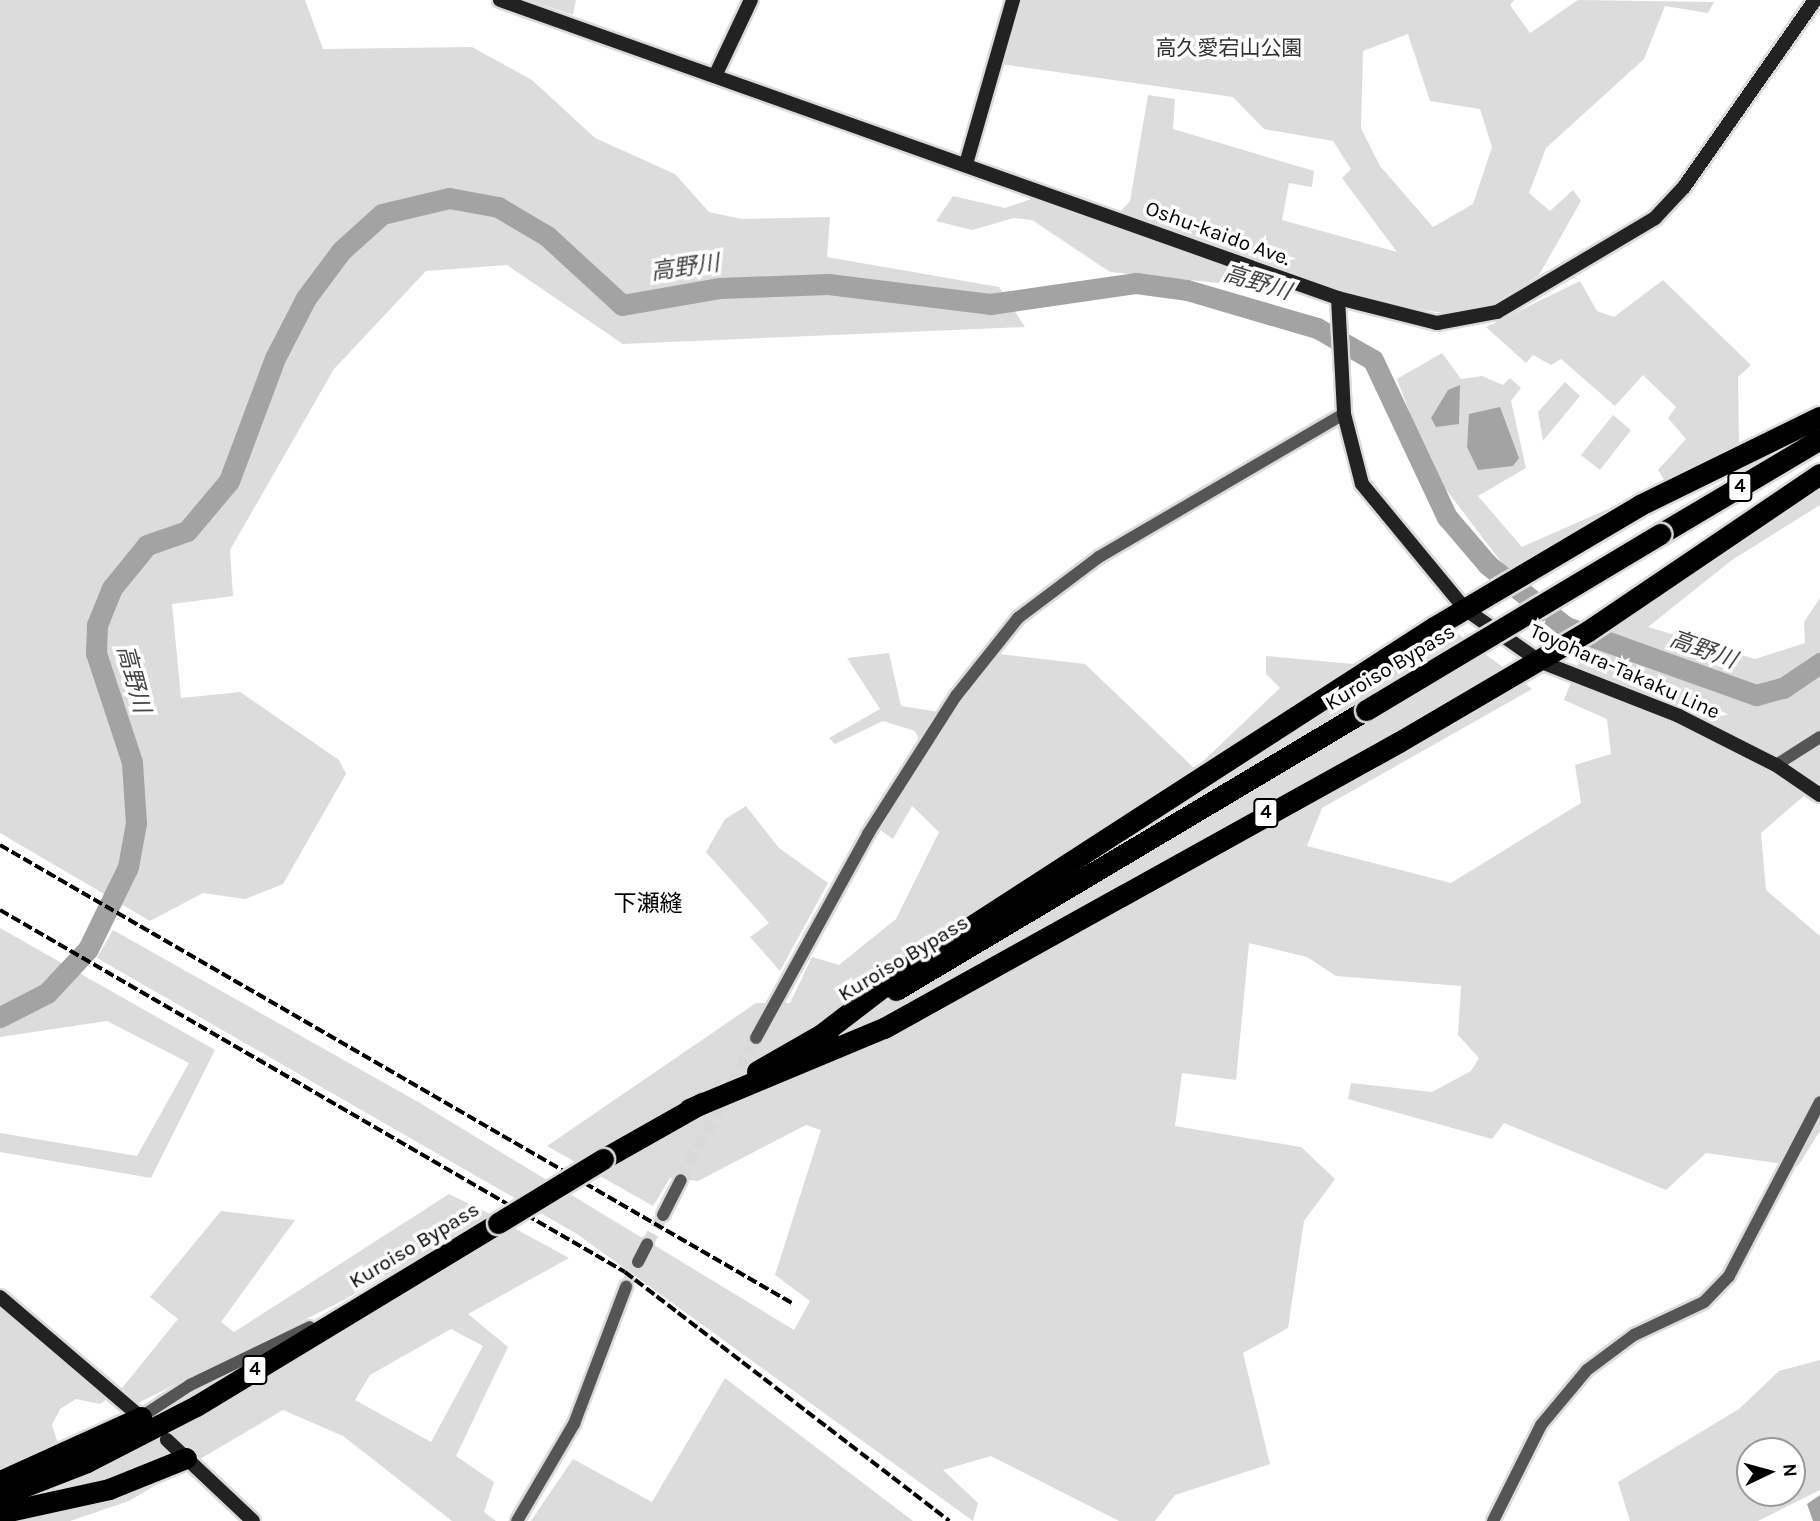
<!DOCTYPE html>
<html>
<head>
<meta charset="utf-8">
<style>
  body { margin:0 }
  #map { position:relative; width:1820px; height:1521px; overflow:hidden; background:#fff; font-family:Karla,"Noto Sans JP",sans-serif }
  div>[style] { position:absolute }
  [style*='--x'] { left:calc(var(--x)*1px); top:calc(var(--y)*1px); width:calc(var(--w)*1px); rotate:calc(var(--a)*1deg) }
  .green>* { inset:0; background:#dcdcdc }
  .water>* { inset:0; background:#a3a3a3 }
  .river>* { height:21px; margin:-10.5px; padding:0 10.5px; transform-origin:10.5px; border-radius:10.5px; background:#a3a3a3 }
  .street-tunnel>* { height:12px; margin-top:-6px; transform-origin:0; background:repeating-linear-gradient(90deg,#d9d9d9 0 12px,transparent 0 18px) }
  .roads { filter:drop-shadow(2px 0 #dbdbdb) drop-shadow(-2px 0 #dbdbdb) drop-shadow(0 2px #dbdbdb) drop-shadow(0 -2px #dbdbdb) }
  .street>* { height:12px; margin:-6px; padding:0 6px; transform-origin:6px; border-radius:6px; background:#555 }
  .secondary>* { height:14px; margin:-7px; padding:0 7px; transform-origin:7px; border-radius:7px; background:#222 }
  .highway>* { height:21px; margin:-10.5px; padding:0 10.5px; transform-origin:10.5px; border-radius:10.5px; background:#000 }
  .rail>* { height:3.5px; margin-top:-1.75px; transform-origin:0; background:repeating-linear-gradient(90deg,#000 0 10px,transparent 0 13.5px) }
  .bridges { filter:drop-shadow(2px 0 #dbdbdb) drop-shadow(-2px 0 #dbdbdb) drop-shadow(0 2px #dbdbdb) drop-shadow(0 -2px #dbdbdb) }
  .highway-bridge>* { height:21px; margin:-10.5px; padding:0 10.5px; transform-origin:10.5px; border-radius:10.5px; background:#000 }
  span { translate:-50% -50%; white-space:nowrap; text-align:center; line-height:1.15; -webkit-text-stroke:7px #fff; paint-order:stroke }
  .shield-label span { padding:2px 5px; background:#fff; border:2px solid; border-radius:5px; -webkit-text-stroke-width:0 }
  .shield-label { font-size:19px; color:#000; font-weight:700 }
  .park-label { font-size:21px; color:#333 }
  .street-label { font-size:21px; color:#000 }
  .water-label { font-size:23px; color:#444; font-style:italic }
  .neighbourhood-label { font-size:23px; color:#000 }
  .north { position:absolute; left:1736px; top:1437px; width:70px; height:70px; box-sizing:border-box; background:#fff; border:2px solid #999; border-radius:50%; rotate:85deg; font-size:19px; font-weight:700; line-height:28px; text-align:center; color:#000 }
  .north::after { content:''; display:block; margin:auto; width:24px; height:32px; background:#000; clip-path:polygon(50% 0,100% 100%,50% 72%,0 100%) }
</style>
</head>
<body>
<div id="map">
  <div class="green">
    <i style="clip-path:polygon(0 0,305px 0,323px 49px,472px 47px,532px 80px,595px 138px,675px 174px,709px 212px,742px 219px,830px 217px,827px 257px,999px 287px,1025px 327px,623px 344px,507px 265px,426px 271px,334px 369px,230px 550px,233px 596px,172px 604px,181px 698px,240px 692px,339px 760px,346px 774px,283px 884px,245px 899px,203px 893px,150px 921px,0 833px)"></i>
    <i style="clip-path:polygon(528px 0,576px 0,573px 15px)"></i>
    <i style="clip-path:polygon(evenodd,1018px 0,1514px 0,1510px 5px,1530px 33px,1578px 0,1714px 2px,1708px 13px,1665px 6px,1644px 59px,1546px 148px,1529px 193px,1550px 211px,1573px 190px,1581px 201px,1539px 275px,1488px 307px,1448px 314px,1379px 302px,1251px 259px,1228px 284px,1110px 272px,1032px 220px,1014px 218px,972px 230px,936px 221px,953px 196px,1005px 208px,1037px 197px,1111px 222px,1130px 201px,1148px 95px,1175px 99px,1173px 129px,1314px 171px,1312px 187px,1289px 183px,1282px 220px,1397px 252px,1342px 178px,1351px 169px,1333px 141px,1264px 129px,1233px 97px,1000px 64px,1018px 0,1408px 34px,1430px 101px,1480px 109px,1492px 147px,1473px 204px,1433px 227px,1380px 166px,1361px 128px,1363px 51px,1408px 34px)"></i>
    <i style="clip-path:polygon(1663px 280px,1751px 365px,1738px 377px,1739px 447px,1668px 486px,1658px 470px,1686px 439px,1668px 418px,1676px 407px,1643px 375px,1615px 406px,1561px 359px,1551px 365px,1533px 355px,1526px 363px,1486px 327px,1580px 281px,1597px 311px,1614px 317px)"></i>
    <i style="clip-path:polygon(1442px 353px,1461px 379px,1482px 376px,1503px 385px,1510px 378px,1521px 388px,1511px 401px,1526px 468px,1478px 496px,1522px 547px,1626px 501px,1508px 571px,1431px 470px,1397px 379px)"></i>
    <i style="clip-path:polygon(1565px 382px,1580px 396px,1543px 441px,1538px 412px)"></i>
    <i style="clip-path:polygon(1613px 415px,1631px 430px,1600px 470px,1581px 455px)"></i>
    <i style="clip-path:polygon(1820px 483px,1820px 505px,1732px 560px,1648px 627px,1755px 659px,1805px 643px,1804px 622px,1820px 598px,1820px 782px,1761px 833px,1766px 890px,1820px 936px,1820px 1131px,1798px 1166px,1706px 1153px,1666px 1190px,1504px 1123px,1492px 1139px,1348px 1099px,1351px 1083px,1432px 1092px,1471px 1071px,1479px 1058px,1458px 1035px,1461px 986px,1336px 976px,1307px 957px,1249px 943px,1236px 1080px,1182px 1073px,1175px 1126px,1301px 1147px,1335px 1179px,1304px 1221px,1288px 1328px,1243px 1353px,1270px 1464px,1175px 1495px,1155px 1521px,1119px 1521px,991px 1456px,943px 1470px,978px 1503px,973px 1521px,577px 1234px,97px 958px,113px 930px,420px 1103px,794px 1330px,810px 1301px,775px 1275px,821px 1130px,806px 1125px,698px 1181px,670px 1178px,653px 1206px,547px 1146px,756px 1003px,790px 1003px,812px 957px,839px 965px,896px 919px,939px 832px,912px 806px,893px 839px,880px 830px,926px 754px,915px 731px,883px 721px,835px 744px,829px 738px,880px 709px,847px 658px,889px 653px,901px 706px,951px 714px,999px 654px,1085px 664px,1195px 769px,1280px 688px,1266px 674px,1266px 656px,1353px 664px,1433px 615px,1532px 689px,1322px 808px,1307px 846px,1451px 883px,1581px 803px,1575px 765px,1611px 754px,1607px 719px,1564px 700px,1587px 642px)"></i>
    <i style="clip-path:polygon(746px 806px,779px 848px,828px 883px,780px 971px,750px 937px,769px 923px,706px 852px,725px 819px)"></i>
    <i style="clip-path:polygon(0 928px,215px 1050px,151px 1178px,0 1152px,0 1133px,137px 1156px,189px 1063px,107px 1021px,0 1037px)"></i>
    <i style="clip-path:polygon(449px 1194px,492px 1215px,342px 1301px,138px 1403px,122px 1388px,178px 1319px,150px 1297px,221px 1211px,295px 1220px,221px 1322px,234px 1332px)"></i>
    <i style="clip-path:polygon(evenodd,514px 1228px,569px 1258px,468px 1314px,508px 1347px,456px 1456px,494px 1482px,484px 1512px,496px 1521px,452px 1521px,343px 1436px,283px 1410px,129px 1501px,70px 1521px,0 1521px,31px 1495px,514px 1228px,451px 1329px,483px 1346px,431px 1442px,355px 1400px,370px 1375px,451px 1329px)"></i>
    <i style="clip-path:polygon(0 1303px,110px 1397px,100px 1404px,76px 1399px,60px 1409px,52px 1425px,60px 1450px,0 1476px)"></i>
    <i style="clip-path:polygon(evenodd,1820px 1360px,1820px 1490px,1758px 1521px,1630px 1521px,1618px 1482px,1739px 1409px,1779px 1371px,1820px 1360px,1792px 1451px,1792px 1493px,1750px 1493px,1750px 1451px,1792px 1451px)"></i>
    <i style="clip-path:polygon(725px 1378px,913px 1521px,531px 1521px,573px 1459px,652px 1502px)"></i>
  </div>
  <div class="water">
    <i style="clip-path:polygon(1460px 385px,1459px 424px,1436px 427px,1431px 418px,1448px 390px)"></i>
    <i style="clip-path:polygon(1500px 407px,1519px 458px,1513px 466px,1478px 470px,1467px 447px,1469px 414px)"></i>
    <i style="clip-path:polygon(1820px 1495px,1820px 1521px,1813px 1521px,1807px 1504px)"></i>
  </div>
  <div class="river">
    <i style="--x:0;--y:1017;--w:53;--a:-27.1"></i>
    <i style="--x:47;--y:993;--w:60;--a:-47"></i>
    <i style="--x:88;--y:949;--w:91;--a:-64"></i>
    <i style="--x:128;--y:867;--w:45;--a:-79.7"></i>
    <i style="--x:136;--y:823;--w:61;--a:-93.8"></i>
    <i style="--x:132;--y:762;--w:115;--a:-108.3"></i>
    <i style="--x:96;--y:653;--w:28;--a:-88"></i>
    <i style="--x:97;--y:625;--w:40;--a:-68"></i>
    <i style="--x:112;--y:588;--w:55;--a:-50.9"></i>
    <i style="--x:147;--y:545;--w:42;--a:-19.3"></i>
    <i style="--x:187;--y:531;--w:65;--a:-50"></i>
    <i style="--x:229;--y:481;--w:131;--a:-69.5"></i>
    <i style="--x:275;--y:358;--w:68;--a:-62.7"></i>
    <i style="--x:306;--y:298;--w:59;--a:-53.3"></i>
    <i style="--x:341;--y:251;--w:55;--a:-42.1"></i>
    <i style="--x:382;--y:214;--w:69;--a:-13.4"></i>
    <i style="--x:449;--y:198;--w:50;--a:10.4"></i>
    <i style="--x:498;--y:207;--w:57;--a:30.6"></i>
    <i style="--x:547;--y:236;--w:102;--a:42.6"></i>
    <i style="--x:622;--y:305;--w:98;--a:-9.9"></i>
    <i style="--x:719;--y:288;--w:109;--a:-2.1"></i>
    <i style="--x:828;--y:284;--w:163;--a:7"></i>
    <i style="--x:990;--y:304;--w:148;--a:-8.2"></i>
    <i style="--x:1136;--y:283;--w:51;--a:7.8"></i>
    <i style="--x:1187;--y:290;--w:135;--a:16.3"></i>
    <i style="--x:1317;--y:328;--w:64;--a:29.7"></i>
    <i style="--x:1373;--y:360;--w:174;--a:64.8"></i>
    <i style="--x:1447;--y:517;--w:63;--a:49.5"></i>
    <i style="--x:1488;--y:565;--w:100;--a:38.5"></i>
    <i style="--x:1566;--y:627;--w:202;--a:19.7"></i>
    <i style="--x:1756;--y:695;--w:28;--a:-15"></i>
    <i style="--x:1783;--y:688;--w:45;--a:-34"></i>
  </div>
  <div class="street-tunnel">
    <i style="--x:681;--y:1180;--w:161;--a:-62.2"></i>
    <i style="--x:647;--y:1244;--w:33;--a:-61"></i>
    <i style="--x:626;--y:1287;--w:28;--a:-64"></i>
  </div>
  <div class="roads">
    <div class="street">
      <i style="--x:1776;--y:765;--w:52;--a:-32.5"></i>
      <i style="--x:756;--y:1038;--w:233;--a:-61.2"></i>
      <i style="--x:868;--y:834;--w:164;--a:-57.5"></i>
      <i style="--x:956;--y:696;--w:100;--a:-51.5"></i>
      <i style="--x:1018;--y:618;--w:101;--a:-37"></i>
      <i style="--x:1099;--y:557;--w:284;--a:-30.3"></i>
      <i style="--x:663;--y:1215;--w:39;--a:-63"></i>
      <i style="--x:638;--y:1262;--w:20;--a:-63"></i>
      <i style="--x:141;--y:1417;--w:59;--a:-33.1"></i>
      <i style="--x:190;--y:1385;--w:133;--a:-25.8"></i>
      <i style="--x:517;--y:1521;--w:113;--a:-59.6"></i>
      <i style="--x:574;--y:1424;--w:147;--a:-69.2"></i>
      <i style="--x:1493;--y:1521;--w:107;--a:-63.4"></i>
      <i style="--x:1541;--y:1425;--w:72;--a:-50.1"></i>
      <i style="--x:1587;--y:1370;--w:59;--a:-36.7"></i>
      <i style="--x:1634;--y:1335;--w:77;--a:-25.2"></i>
      <i style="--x:1704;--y:1302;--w:36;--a:-46"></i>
      <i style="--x:1729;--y:1276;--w:196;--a:-62.4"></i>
    </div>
    <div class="secondary">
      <i style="--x:500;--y:0;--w:889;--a:19.58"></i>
      <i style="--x:1338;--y:298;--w:102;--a:14.2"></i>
      <i style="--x:1437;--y:323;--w:61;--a:-10.4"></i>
      <i style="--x:1497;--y:312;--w:184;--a:-30.7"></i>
      <i style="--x:1655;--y:218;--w:42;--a:-46.9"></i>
      <i style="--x:1684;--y:187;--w:228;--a:-55"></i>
      <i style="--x:715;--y:76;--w:84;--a:-64.7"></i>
      <i style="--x:966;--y:164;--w:171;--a:-74"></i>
      <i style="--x:1338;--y:298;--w:116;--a:87"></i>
      <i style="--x:1344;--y:414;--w:72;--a:75.6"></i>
      <i style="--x:1362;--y:484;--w:162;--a:50.5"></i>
      <i style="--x:1465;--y:609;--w:90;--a:35.1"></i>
      <i style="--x:1539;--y:661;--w:150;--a:21.4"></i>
      <i style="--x:1679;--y:716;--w:109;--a:26.8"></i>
      <i style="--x:1776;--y:765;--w:53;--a:34.3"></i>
      <i style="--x:0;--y:1297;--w:191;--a:40.5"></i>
      <i style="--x:167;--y:1440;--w:118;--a:43.3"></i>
    </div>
    <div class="highway">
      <i style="--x:1660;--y:534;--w:186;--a:-30.7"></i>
      <i style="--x:896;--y:990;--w:547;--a:-30.78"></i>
      <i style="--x:819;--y:1036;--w:120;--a:-37.5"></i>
      <i style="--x:914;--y:963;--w:619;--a:-32.87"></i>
      <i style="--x:1434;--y:627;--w:239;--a:-30.6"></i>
      <i style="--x:1640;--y:505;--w:200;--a:-26.1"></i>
      <i style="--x:757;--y:1071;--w:83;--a:-29.7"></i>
      <i style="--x:689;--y:1109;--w:211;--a:-22.6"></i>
      <i style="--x:884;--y:1028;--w:589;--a:-29.05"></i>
      <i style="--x:1399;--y:742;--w:219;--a:-30.4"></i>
      <i style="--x:1588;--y:631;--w:280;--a:-34.1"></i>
      <i style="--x:603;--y:1159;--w:114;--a:-29.5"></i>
      <i style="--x:0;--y:1481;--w:155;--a:-24.4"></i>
      <i style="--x:0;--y:1496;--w:93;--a:-21.3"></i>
      <i style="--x:87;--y:1462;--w:123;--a:-27.2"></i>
      <i style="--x:196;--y:1406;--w:353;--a:-31.2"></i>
      <i style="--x:0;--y:1513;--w:112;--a:-12.4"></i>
      <i style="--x:109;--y:1489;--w:83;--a:-21.9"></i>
    </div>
  </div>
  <div class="rail">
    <i style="--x:0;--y:845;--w:915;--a:30.04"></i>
    <i style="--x:0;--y:910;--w:722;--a:30.08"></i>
    <i style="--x:625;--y:1272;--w:409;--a:37.5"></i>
  </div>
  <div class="bridges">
    <div class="highway-bridge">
      <i style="--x:1366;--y:710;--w:343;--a:-30.9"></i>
      <i style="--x:498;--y:1223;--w:123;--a:-31.4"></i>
    </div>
  </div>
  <div class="shield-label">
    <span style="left:1740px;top:487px">4</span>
    <span style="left:1266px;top:813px">4</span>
    <span style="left:255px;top:1370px">4</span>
  </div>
  <div class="park-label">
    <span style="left:1229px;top:48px">高久愛宕山公園</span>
  </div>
  <div class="street-label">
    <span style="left:1218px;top:233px;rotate:20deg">Oshu-kaido Ave.</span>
    <span style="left:1390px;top:667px;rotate:-31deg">Kuroiso Bypass</span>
    <span style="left:1625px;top:671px;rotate:24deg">Toyohara-Takaku Line</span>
    <span style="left:903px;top:958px;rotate:-31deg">Kuroiso Bypass</span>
    <span style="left:414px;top:1245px;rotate:-31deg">Kuroiso Bypass</span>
  </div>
  <div class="water-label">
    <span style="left:685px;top:268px;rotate:-8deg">高野川</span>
    <span style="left:1257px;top:283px;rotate:17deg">高野川</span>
    <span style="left:1703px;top:650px;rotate:20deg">高野川</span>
    <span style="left:133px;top:679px;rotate:75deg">高野川</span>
  </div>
  <div class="neighbourhood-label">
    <span style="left:648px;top:904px">下瀬縫</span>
  </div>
  <div class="north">N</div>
</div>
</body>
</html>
